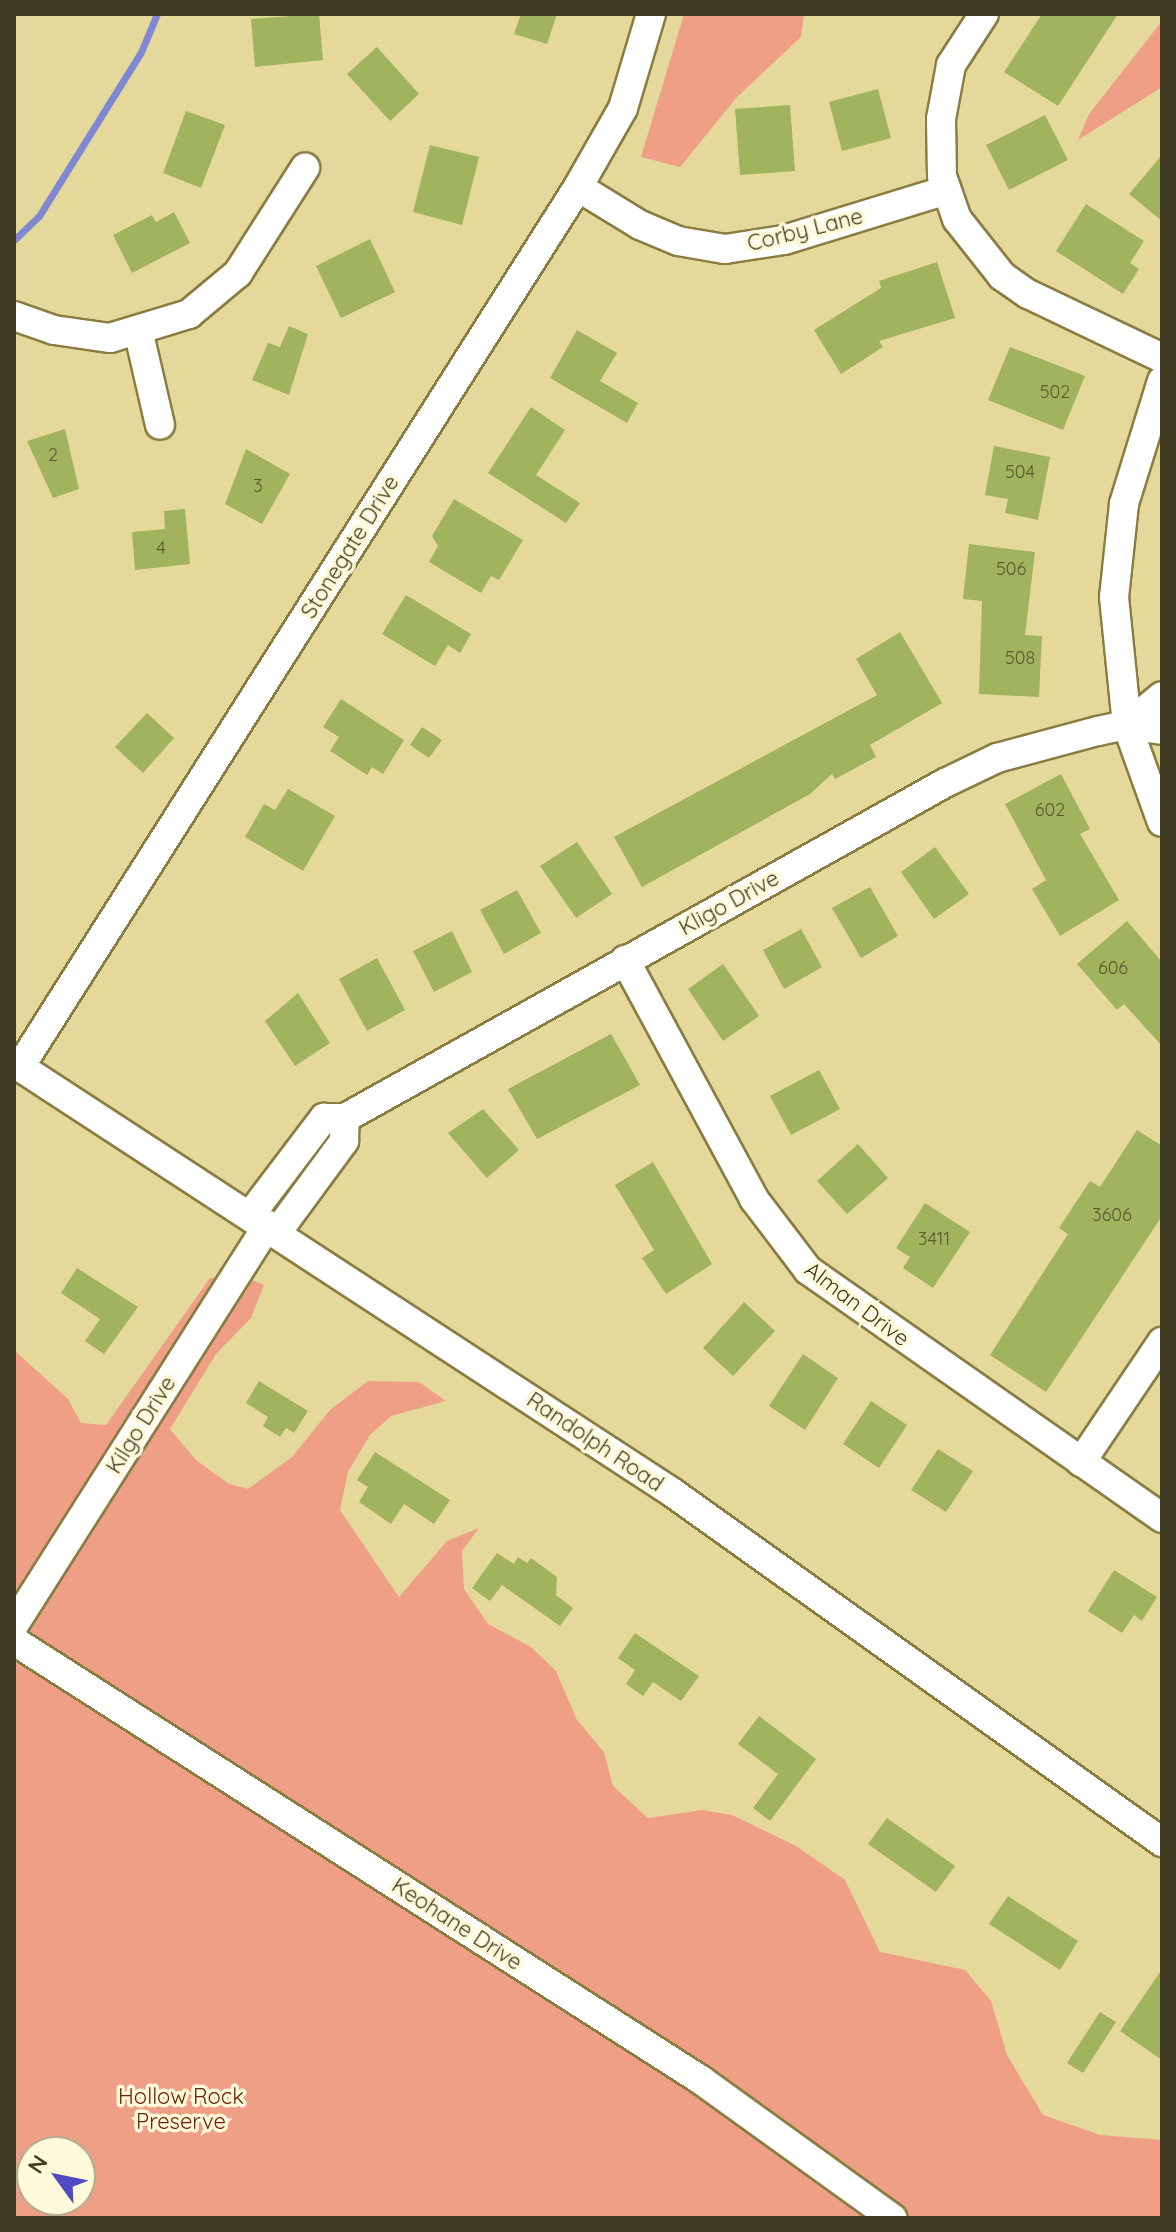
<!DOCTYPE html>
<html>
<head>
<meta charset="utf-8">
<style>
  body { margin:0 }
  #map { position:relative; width:1176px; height:2232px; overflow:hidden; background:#e4d99b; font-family:Quicksand,sans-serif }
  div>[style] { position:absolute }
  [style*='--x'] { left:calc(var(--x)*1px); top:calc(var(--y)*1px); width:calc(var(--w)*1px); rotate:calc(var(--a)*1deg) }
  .green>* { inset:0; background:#ee9f86 }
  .stream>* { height:7px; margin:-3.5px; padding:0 3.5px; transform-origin:3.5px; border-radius:3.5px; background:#8087d3 }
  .building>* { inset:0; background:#a2b35e }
  .roads { filter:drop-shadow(2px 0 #897d42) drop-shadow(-2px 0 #897d42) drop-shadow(0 2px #897d42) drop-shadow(0 -2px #897d42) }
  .minor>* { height:28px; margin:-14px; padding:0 14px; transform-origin:14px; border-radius:14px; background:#fff }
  span { translate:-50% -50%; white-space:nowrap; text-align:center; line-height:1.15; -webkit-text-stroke:7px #fff9da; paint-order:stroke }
  .number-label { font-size:18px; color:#585931 }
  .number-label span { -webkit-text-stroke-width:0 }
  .street-label { font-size:22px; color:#403b22 }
  .park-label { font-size:22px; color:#6e2204 }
  .frame { position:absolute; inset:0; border:16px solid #403b22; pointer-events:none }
  .north { position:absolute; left:16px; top:2136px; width:80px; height:80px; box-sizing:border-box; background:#fff9da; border:2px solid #b3ad90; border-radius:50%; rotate:303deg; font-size:22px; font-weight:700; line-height:32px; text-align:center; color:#403b22 }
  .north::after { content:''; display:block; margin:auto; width:28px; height:36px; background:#4f4bc2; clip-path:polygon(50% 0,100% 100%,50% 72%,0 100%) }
</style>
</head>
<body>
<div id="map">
  <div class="green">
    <i style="clip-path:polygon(684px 14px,804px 14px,801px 37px,737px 97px,680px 167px,641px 157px)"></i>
    <i style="clip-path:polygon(1162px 21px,1162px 87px,1078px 140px,1089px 114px)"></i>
    <i style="clip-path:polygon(evenodd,244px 1276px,264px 1285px,251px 1318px,216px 1354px,170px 1429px,196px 1460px,229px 1484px,248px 1489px,292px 1457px,330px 1410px,368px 1381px,419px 1382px,446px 1401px,391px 1416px,370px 1435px,348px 1472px,340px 1510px,399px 1597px,447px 1541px,479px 1528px,462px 1551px,464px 1589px,488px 1624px,531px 1647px,556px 1671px,577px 1720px,604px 1752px,613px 1786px,648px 1818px,702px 1810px,732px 1815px,796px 1846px,845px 1880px,880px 1952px,965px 1970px,991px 2001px,1007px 2055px,1043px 2115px,1100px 2135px,1162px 2140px,1162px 2218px,14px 2218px,14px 1350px,68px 1399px,81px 1423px,106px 1425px,210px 1278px,244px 1276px,32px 2152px,80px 2152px,80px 2200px,32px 2200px,32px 2152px)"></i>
  </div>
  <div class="stream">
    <i style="--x:14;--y:240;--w:35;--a:-44"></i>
    <i style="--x:39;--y:216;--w:193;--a:-58.1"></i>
    <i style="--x:141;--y:52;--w:41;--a:-67.2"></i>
  </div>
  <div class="building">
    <i style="clip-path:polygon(319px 14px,323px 60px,255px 67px,251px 19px)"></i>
    <i style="clip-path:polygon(521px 14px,557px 14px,547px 44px,514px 34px)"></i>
    <i style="clip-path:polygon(1042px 14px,1118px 14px,1058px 106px,1004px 72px)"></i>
    <i style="clip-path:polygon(377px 47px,419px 94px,390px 121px,347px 74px)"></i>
    <i style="clip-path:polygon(878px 89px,891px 138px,842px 151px,829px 102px)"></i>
    <i style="clip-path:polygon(790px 105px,795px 171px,740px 175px,735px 109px)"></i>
    <i style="clip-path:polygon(186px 111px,225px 125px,201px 188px,163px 173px)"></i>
    <i style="clip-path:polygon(1045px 115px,1068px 160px,1009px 190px,986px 145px)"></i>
    <i style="clip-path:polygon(430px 145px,479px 157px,462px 225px,413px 212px)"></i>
    <i style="clip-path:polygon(1162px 155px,1162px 221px,1129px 194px)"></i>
    <i style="clip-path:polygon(1086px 204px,1144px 241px,1130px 263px,1139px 269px,1123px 294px,1056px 251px)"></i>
    <i style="clip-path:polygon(174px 212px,190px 243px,132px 273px,113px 235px,152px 215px,156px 222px)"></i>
    <i style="clip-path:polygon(370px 239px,395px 292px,341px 318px,316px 266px)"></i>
    <i style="clip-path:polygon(937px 262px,955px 318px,879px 341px,883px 347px,841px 374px,814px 330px,881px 288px,879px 281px)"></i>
    <i style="clip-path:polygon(289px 326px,308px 334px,289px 395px,252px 380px,268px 343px,280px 347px)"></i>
    <i style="clip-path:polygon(577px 330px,617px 353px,600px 381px,638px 403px,627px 423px,550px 378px)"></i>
    <i style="clip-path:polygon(1010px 347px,1085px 376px,1063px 430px,988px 400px)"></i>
    <i style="clip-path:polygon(531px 407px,565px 430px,536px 475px,580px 503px,566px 523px,488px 473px)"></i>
    <i style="clip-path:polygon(65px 429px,79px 489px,53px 498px,27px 441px)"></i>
    <i style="clip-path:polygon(994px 446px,1050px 457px,1038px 520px,1005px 513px,1008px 499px,985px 495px)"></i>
    <i style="clip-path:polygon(246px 449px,290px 474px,262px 524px,225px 504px)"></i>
    <i style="clip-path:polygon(454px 499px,523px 540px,499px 580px,491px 576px,481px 593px,429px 562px,438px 546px,432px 536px)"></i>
    <i style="clip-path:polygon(185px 509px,190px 564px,135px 570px,132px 532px,165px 529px,164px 511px)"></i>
    <i style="clip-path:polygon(969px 544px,1035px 552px,1025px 635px,1042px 636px,1039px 697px,979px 694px,982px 601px,963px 599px)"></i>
    <i style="clip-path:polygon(406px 595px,471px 634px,460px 653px,448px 645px,435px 666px,382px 634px)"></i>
    <i style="clip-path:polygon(900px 632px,942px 703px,870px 745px,876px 757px,835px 779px,832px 774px,810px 794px,642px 887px,614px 837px,877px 695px,856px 659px)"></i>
    <i style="clip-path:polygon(341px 699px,404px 740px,383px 774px,372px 767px,367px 775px,330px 751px,339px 737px,323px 727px)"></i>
    <i style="clip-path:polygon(147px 713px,174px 738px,143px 773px,115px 747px)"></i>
    <i style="clip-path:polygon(422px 727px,442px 740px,429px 758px,410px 745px)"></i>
    <i style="clip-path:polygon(1061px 774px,1090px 829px,1080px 834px,1119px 900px,1060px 936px,1032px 889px,1046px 880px,1005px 804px)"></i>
    <i style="clip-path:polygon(288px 789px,335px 816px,303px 871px,245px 837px,264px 804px,275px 810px)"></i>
    <i style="clip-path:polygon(577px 842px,612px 894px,576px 918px,540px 866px)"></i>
    <i style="clip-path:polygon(935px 847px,969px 894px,934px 919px,901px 872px)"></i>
    <i style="clip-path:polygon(870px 887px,898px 936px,861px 958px,832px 908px)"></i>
    <i style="clip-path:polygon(517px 890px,541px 933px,504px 954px,480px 910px)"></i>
    <i style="clip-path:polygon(1127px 921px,1162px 962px,1162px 1046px,1124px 1004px,1117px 1010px,1077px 964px)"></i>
    <i style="clip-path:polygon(801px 929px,822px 967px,784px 989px,763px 950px)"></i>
    <i style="clip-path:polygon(452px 931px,472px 972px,434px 992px,413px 951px)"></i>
    <i style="clip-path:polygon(377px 958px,405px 1010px,367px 1031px,339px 979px)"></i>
    <i style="clip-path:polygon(723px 964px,759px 1016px,723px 1041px,688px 989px)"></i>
    <i style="clip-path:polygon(298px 993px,330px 1043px,295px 1066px,265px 1021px)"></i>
    <i style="clip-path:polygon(611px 1034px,640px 1085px,537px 1139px,508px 1089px)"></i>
    <i style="clip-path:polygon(819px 1070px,840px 1109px,791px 1135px,770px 1096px)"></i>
    <i style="clip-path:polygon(483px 1109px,519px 1150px,487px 1178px,448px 1133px)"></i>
    <i style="clip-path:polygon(1137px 1130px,1162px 1146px,1162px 1216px,1046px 1392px,990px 1355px,1068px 1234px,1059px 1228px,1090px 1181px,1100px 1187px)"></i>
    <i style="clip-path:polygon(858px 1144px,888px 1178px,847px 1214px,817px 1181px)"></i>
    <i style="clip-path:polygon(653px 1162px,712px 1264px,666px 1294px,642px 1258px,654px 1250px,615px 1185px)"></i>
    <i style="clip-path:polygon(925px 1203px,970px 1232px,933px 1288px,903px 1268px,910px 1257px,896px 1248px)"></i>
    <i style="clip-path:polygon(77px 1268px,138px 1307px,104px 1354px,85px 1341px,100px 1319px,61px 1293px)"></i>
    <i style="clip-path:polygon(744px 1302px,775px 1331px,733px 1376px,703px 1348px)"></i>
    <i style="clip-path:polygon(803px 1354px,838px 1378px,805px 1430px,769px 1406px)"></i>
    <i style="clip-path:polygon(259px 1381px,308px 1411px,294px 1433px,286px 1428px,280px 1437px,263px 1426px,268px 1417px,246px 1403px)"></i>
    <i style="clip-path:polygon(871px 1401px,907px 1425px,879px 1468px,843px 1444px)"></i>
    <i style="clip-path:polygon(938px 1449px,973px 1471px,946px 1512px,911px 1490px)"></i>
    <i style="clip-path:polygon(375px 1452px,450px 1500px,434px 1524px,404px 1504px,391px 1524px,359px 1502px,368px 1487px,357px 1480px)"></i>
    <i style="clip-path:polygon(497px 1553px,514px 1564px,518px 1557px,527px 1563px,531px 1558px,557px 1577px,556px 1595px,573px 1608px,560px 1626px,502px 1585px,490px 1601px,472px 1588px)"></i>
    <i style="clip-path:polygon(1114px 1570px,1157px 1597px,1142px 1621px,1134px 1615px,1122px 1633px,1088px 1611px)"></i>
    <i style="clip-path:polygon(635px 1633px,699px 1676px,681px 1701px,653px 1682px,643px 1696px,626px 1684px,635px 1670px,618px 1658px)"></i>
    <i style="clip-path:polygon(759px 1716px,816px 1759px,770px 1821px,753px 1808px,778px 1774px,738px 1744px)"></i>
    <i style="clip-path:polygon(887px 1818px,955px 1866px,936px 1892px,868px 1844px)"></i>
    <i style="clip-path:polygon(1008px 1896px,1078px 1941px,1060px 1970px,989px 1924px)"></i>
    <i style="clip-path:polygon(1162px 1969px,1162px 2060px,1120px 2031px)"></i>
    <i style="clip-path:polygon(1100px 2012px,1116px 2022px,1083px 2073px,1067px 2063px)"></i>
  </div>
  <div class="roads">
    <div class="minor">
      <i style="--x:984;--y:14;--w:61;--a:122.9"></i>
      <i style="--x:951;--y:65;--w:55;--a:100.5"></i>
      <i style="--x:941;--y:119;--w:57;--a:89"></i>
      <i style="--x:942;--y:176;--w:46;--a:70.8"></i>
      <i style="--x:957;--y:219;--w:73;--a:51.7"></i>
      <i style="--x:1002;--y:276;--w:32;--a:35"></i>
      <i style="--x:1028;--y:294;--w:148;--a:25.5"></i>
      <i style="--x:578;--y:187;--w:73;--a:31.5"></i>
      <i style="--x:640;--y:225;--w:41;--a:22.8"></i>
      <i style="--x:678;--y:241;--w:48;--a:9.7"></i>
      <i style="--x:725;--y:249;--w:60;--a:-8.7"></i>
      <i style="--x:784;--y:240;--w:170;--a:-17.1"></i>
      <i style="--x:14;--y:316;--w:42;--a:19.3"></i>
      <i style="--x:54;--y:330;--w:57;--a:8.1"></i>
      <i style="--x:110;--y:338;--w:83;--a:-16.9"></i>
      <i style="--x:189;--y:314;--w:64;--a:-39.9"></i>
      <i style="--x:238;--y:273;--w:125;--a:-57.5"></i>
      <i style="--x:139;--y:334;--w:93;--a:77"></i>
      <i style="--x:1162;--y:381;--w:129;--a:107.2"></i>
      <i style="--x:1124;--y:504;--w:94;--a:96.1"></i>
      <i style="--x:1114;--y:597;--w:129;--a:84.2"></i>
      <i style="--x:1127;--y:725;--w:103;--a:70.2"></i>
      <i style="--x:1127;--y:725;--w:45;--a:-39.6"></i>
      <i style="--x:625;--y:960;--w:272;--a:61.6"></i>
      <i style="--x:754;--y:1199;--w:89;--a:52.7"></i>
      <i style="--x:808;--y:1270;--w:432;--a:35"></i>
      <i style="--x:14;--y:1063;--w:787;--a:33.12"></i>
      <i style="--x:673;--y:1493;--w:601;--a:35.52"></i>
      <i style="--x:20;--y:1067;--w:1042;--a:-57.62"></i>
      <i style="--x:578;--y:187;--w:91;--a:-60.3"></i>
      <i style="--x:623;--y:108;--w:98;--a:-73.4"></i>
      <i style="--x:251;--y:1214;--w:121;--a:-52.8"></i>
      <i style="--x:324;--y:1118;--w:21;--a:0"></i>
      <i style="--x:345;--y:1118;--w:687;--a:-29.18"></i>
      <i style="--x:945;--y:783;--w:58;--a:-25.7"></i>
      <i style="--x:997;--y:758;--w:105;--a:-15"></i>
      <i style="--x:1098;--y:731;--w:30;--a:-12"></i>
      <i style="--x:1127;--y:725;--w:35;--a:8"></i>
      <i style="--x:278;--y:1231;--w:112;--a:-53.7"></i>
      <i style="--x:344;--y:1141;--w:23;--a:-88"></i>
      <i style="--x:1081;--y:1462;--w:145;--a:-56"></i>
      <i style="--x:14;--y:1625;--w:474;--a:-57.6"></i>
      <i style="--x:14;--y:1641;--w:815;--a:32.58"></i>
      <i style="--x:701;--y:2080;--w:236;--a:35.8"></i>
    </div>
  </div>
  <div class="number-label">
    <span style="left:1055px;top:392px">502</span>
    <span style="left:53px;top:455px">2</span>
    <span style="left:1020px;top:472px">504</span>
    <span style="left:258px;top:486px">3</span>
    <span style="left:161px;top:548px">4</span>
    <span style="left:1011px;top:569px">506</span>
    <span style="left:1020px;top:658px">508</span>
    <span style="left:1050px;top:810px">602</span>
    <span style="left:1113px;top:968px">606</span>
    <span style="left:1112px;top:1215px">3606</span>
    <span style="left:934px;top:1239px">3411</span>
  </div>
  <div class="street-label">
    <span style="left:805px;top:230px;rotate:-14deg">Corby Lane</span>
    <span style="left:350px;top:547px;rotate:-58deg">Stonegate Drive</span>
    <span style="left:729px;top:903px;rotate:-29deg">Kligo Drive</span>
    <span style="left:857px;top:1304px;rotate:37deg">Alman Drive</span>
    <span style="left:141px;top:1425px;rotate:-58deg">Kilgo Drive</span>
    <span style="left:595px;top:1442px;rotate:34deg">Randolph Road</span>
    <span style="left:457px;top:1924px;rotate:33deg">Keohane Drive</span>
  </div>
  <div class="park-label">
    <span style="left:181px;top:2109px">Hollow Rock<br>Preserve</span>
  </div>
  <div class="frame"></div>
  <div class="north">N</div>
</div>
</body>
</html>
